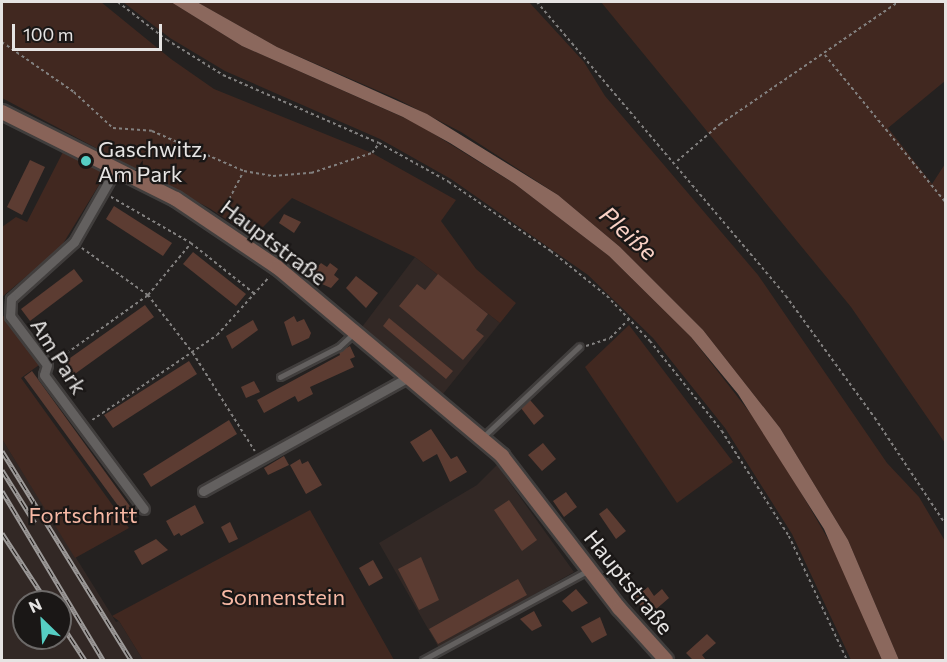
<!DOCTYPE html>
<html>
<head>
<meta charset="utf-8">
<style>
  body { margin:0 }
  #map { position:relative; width:947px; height:662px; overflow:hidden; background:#242120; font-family:Commissioner,sans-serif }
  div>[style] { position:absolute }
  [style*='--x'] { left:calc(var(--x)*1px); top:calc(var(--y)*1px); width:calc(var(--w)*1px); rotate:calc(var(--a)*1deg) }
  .built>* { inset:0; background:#322825 }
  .green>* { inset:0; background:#412820 }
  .water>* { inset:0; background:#8b685d }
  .building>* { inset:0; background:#5c3c32 }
  .path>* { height:1.5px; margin-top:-0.75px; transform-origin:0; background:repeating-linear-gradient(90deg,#82807f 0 3px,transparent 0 6px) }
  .roads { filter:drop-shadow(2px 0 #413e3d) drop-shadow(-2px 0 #413e3d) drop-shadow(0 2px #413e3d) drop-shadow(0 -2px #413e3d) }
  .service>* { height:4.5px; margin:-2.25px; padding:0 2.25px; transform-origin:2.25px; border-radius:2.25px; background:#63605f }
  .minor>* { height:9px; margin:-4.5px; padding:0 4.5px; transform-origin:4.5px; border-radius:4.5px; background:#63605f }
  .secondary>* { height:14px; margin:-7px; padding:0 7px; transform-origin:7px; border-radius:7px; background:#886358 }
  .rail>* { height:5px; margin-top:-2.5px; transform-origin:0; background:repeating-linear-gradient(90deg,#1a1716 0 9px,#9d9a99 0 18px); box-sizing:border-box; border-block:2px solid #9d9a99 }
  .dots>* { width:16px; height:16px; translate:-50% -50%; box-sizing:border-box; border:3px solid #1a1716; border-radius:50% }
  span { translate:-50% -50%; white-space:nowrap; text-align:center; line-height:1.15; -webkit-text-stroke:4.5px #1a1716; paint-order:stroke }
  .poi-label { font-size:22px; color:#e6e4e3 }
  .left { translate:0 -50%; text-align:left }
  .street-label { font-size:22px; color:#e6e4e3 }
  .park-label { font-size:22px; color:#f7b8a4 }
  .water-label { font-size:24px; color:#f9d1c5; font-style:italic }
  .frame { position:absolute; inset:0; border:3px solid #e6e4e3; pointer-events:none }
  .north { position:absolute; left:12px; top:590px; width:60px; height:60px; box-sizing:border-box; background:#1a1716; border:2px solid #6c6968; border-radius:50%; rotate:335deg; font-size:16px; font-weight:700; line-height:24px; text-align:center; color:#e6e4e3 }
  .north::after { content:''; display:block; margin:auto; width:21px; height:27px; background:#56cec4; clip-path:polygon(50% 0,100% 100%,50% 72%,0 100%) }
  .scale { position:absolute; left:12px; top:24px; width:150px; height:27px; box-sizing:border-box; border:3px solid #e6e4e3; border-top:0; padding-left:8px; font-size:18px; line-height:21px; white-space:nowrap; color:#e6e4e3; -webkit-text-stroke:4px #1a1716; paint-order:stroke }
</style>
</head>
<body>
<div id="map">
  <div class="built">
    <i style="clip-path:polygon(415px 257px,500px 323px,443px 394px,362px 327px)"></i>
    <i style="clip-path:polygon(evenodd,2px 439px,116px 622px,119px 621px,143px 660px,2px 660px,2px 439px,24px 602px,60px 602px,60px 638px,24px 638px,24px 602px)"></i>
    <i style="clip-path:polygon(497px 465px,574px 572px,439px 648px,379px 543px,477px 485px)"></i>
  </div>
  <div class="green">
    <i style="clip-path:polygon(2px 2px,101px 2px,171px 59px,214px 89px,372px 153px,456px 200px,441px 221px,476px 269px,516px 303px,500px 323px,415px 257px,292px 198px,253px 237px,209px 208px,2px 98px)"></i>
    <i style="clip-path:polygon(123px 2px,171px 2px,242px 46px,416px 123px,515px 184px,609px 256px,691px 337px,768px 436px,838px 556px,882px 660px,851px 660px,792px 534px,725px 428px,653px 338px,588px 275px,451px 179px,380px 139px,225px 71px,170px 38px)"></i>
    <i style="clip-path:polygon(197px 2px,529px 2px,584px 62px,605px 96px,758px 275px,887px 463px,919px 497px,945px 541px,945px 660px,899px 660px,848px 540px,780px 428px,703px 330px,620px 247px,558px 195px,461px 132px,397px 99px,277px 47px)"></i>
    <i style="clip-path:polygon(601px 2px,945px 2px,945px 81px,888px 128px,932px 184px,945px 164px,945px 443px,851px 307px)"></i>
    <i style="clip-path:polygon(63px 152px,102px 172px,102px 180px,61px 247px,2px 297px,2px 227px,16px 217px,27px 222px)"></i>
    <i style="clip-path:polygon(2px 314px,39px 365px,21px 378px,129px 528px,75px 558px,2px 439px)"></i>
    <i style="clip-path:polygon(629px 325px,733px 462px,677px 503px,585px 367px)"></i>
    <i style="clip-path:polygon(310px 510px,394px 660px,143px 660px,119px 621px,112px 616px)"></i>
  </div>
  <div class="water">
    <i style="clip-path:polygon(171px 2px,197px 2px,277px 47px,427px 114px,558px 195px,620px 247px,703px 330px,780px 428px,848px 540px,899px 660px,882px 660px,824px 529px,738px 394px,691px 337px,609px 256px,515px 184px,450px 143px,403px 117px,242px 46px)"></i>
  </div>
  <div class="building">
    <i style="clip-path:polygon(30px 160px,45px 167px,22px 215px,7px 207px)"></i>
    <i style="clip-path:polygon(114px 206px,172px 243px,163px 256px,106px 219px)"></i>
    <i style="clip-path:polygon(284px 214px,301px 222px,294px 233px,279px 223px)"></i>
    <i style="clip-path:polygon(193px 252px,246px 294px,236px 306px,183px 264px)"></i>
    <i style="clip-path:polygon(321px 263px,327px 267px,330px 263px,338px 269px,334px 275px,339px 279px,331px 288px,315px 281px,318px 278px,312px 273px)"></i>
    <i style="clip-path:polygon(74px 269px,83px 281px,30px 321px,21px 309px)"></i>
    <i style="clip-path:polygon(438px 274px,488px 314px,476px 330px,484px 336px,463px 360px,399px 306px,417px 284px,425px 290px)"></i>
    <i style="clip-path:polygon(356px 276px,378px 293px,366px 308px,346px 288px)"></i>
    <i style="clip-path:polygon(145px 305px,154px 317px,72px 376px,63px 363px)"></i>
    <i style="clip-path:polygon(294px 316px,297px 322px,304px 319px,311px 333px,309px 338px,292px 346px,284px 322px)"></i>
    <i style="clip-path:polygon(389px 318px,453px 371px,446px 379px,383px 326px)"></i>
    <i style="clip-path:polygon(253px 320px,258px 330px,232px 349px,226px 336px)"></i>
    <i style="clip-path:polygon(350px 346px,355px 357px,350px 359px,354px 367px,310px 387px,313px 394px,298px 402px,295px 396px,264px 413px,257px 400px,340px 355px,339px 352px)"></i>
    <i style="clip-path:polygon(189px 361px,197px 374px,113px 428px,104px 415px)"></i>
    <i style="clip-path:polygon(32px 371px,137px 516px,130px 522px,24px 377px)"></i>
    <i style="clip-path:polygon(254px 381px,260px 392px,246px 398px,241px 387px)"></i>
    <i style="clip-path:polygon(530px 400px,544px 416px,534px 425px,521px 408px)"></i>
    <i style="clip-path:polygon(229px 420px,237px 434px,151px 487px,143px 474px)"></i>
    <i style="clip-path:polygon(431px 429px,451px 459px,457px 456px,467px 472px,450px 482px,437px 454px,423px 462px,410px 442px)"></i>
    <i style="clip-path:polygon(543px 443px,556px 459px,542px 471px,528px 455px)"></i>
    <i style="clip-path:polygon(284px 456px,289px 465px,268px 475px,264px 468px)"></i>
    <i style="clip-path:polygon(300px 459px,302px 464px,308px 461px,322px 485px,306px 494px,290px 465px)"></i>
    <i style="clip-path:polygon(566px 492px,577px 507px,564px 517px,553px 501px)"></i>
    <i style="clip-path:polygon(509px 500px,537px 540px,522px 551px,494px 510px)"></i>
    <i style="clip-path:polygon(195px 505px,204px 523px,181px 536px,179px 533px,174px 536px,166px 521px)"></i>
    <i style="clip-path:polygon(607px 508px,626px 531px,616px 539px,599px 514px)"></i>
    <i style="clip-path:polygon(230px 522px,238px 539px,229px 543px,221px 527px)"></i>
    <i style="clip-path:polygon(156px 539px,168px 550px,142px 565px,134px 551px)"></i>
    <i style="clip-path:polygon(421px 557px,439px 600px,419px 610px,398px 569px)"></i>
    <i style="clip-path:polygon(373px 560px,383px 578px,369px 586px,359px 568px)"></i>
    <i style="clip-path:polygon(518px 579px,527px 595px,438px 644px,429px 629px)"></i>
    <i style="clip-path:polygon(648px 587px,654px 596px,662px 589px,669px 598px,647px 617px,635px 597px)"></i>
    <i style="clip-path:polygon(576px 589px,588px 603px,572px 612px,562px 601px)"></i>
    <i style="clip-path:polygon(534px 611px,542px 626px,532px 631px,520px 619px)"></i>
    <i style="clip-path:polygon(600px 617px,607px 635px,592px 643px,581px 627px)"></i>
    <i style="clip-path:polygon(707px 634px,716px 643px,702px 655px,706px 660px,693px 660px,686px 653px)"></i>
  </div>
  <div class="path">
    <i style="--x:118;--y:2;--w:62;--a:37.8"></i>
    <i style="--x:167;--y:40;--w:66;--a:32"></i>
    <i style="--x:223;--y:75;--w:170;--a:23.6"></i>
    <i style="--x:379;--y:143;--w:80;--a:29.1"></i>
    <i style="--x:449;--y:182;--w:123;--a:34.1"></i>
    <i style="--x:551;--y:251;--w:72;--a:38.8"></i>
    <i style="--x:607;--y:296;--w:62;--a:46.3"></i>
    <i style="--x:650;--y:341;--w:115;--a:51.3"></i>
    <i style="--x:722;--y:431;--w:125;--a:57.5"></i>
    <i style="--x:789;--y:536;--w:137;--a:64.9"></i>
    <i style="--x:537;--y:2;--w:385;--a:49.7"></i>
    <i style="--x:786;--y:296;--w:151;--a:53.9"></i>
    <i style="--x:875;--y:418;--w:128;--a:56.4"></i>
    <i style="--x:2;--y:42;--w:88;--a:34.8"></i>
    <i style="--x:74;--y:92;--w:53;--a:42.7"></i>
    <i style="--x:113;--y:128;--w:39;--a:4"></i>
    <i style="--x:152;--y:131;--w:100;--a:23.5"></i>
    <i style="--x:244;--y:171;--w:29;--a:10"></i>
    <i style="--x:273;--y:176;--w:38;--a:-5"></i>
    <i style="--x:311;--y:173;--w:64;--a:-18.2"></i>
    <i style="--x:372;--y:153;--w:12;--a:-55"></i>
    <i style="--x:825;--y:55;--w:191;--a:50.7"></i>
    <i style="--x:677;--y:161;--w:57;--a:-40.7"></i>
    <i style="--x:720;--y:124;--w:216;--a:-34.4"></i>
    <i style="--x:111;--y:197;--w:92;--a:29.9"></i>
    <i style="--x:191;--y:243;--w:82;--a:38.6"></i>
    <i style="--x:221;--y:215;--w:48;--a:-62.9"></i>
    <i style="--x:82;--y:248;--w:81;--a:35.5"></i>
    <i style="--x:148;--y:295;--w:73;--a:52.2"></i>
    <i style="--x:193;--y:353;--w:116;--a:57.7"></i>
    <i style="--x:586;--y:346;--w:25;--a:-18"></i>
    <i style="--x:610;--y:338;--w:27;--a:-45"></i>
    <i style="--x:57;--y:360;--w:112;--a:-35.5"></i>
    <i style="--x:148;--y:295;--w:67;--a:-50.4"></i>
    <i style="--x:92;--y:420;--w:151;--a:-34.2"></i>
    <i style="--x:217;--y:335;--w:78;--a:-48.1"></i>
  </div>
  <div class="roads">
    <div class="service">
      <i style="--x:280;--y:377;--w:66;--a:-27"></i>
      <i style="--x:339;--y:347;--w:19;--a:-43"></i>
      <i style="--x:483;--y:437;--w:132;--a:-43.2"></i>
      <i style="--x:423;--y:660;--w:187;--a:-28.5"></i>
    </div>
    <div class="minor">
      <i style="--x:117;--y:167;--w:86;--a:119.8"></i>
      <i style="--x:74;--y:242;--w:85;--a:137.9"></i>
      <i style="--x:11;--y:299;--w:17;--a:93"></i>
      <i style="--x:10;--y:316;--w:61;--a:52.9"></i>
      <i style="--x:47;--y:365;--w:10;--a:107"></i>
      <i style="--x:44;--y:375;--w:167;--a:53.3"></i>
      <i style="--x:203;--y:491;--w:235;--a:-29"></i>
    </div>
    <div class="secondary">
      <i style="--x:2;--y:112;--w:195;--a:26.6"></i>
      <i style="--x:176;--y:199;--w:122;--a:34"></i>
      <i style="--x:277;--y:267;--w:294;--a:40"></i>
      <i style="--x:502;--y:456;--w:192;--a:52.4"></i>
      <i style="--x:619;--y:608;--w:70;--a:47.9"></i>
    </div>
  </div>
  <div class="rail">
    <i style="--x:2;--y:451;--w:246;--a:58.3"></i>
    <i style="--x:2;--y:470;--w:62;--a:58.1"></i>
    <i style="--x:2;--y:491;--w:197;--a:59.1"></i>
    <i style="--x:2;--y:533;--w:82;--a:56.9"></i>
    <i style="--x:60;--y:622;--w:45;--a:56.7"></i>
  </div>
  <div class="dots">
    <i style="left:86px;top:161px;background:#56cec4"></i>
  </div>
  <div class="poi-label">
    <span class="left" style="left:98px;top:161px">Gaschwitz,<br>Am Park</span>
  </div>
  <div class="street-label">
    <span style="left:274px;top:242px;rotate:37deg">Hauptstraße</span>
    <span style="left:59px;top:356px;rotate:58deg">Am Park</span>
    <span style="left:629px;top:582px;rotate:51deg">Hauptstraße</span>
  </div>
  <div class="park-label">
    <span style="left:83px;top:515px">Fortschritt</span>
    <span style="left:283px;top:597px">Sonnenstein</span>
  </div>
  <div class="water-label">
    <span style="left:629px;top:233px;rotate:42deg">Pleiße</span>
  </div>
  <div class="frame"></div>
  <div class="north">N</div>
  <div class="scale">100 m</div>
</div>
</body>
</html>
